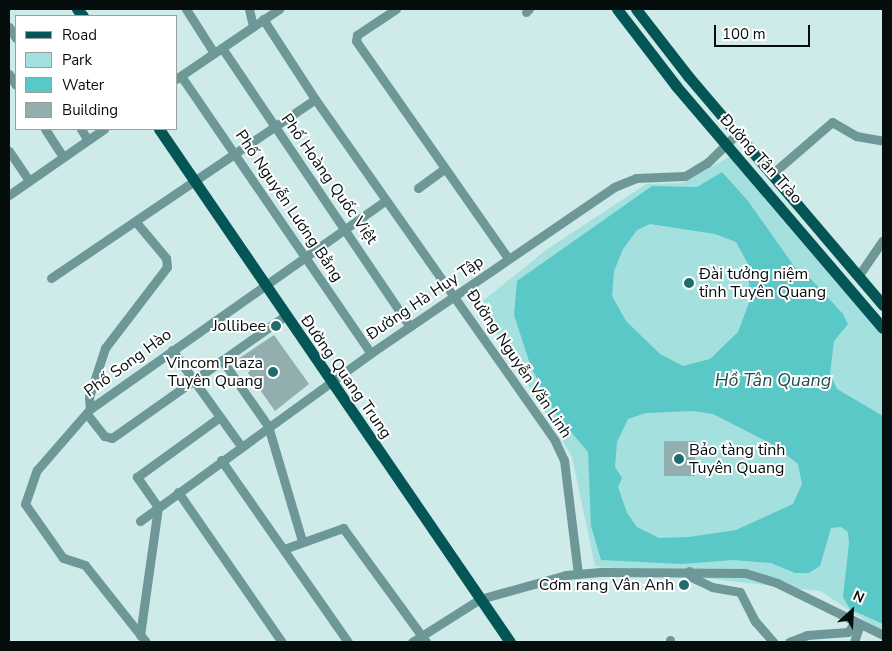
<!DOCTYPE html>
<html>
<head>
<meta charset="utf-8">
<style>
  body { margin:0 }
  #map { position:relative; width:892px; height:651px; overflow:hidden; background:#ceebea; font-family:"Nunito Sans",sans-serif }
  div>[style] { position:absolute }
  [style*='--x'] { left:calc(var(--x)*1px); top:calc(var(--y)*1px); width:calc(var(--w)*1px); rotate:calc(var(--a)*1deg) }
  .green>* { inset:0; background:#a3e0de }
  .water>* { inset:0; background:#5ac8c7 }
  .building>* { inset:0; background:#93aeae }
  .minor>* { height:9px; margin:-4.5px; padding:0 4.5px; transform-origin:4.5px; border-radius:4.5px; background:#6e9797 }
  .major>* { height:11px; margin:-5.5px; padding:0 5.5px; transform-origin:5.5px; border-radius:5.5px; background:#045555 }
  .dots>* { width:14px; height:14px; translate:-50% -50%; box-sizing:border-box; border:2px solid #fff; border-radius:50% }
  span { translate:-50% -50%; white-space:nowrap; text-align:center; line-height:1.15; -webkit-text-stroke:4px #fff; paint-order:stroke }
  .street-label { font-size:16px; color:#050d0d }
  .poi-label { font-size:16px; color:#050d0d }
  .left { translate:0 -50%; text-align:left }
  .right { translate:-100% -50%; text-align:right }
  .water-label { font-size:18px; color:#1e4e4e; font-style:italic }
  .frame { position:absolute; inset:0; border:10px solid #050d0d; pointer-events:none }
  .legend { position:absolute; left:15px; top:15px; width:162px; height:115px; box-sizing:border-box; background:#fff; border:1px solid #9b9e9e; margin:0; padding:6px 9px; list-style:none; font-size:15px; color:#050d0d }
  .legend li { display:flex; align-items:center; gap:10px; height:25px }
  .legend b { width:25px; border:1px solid #9b9e9e }
  .north { position:absolute; left:827px; top:586px; width:50px; height:50px; -webkit-text-stroke:4px #fff; paint-order:stroke; rotate:25deg; font-size:14px; font-weight:700; line-height:20px; text-align:center; color:#050d0d }
  .north::after { content:''; display:block; margin:auto; width:18px; height:22px; background:#050d0d; clip-path:polygon(50% 0,100% 100%,50% 72%,0 100%) }
  .scale { position:absolute; left:714px; top:25px; width:96px; height:22px; box-sizing:border-box; border:2px solid #050d0d; border-top:0; padding-left:6px; font-size:15px; line-height:18px; white-space:nowrap; color:#050d0d; -webkit-text-stroke:4px #fff; paint-order:stroke }
</style>
</head>
<body>
<div id="map">
  <div class="green">
    <i style="clip-path:polygon(731px 156px,883px 328px,883px 632px,820px 591px,595px 566px,572px 457px,479px 304px,546px 250px,646px 184px,682px 183px)"></i>
  </div>
  <div class="water">
    <i style="clip-path:polygon(evenodd,722px 172px,748px 201px,801px 276px,811px 279px,843px 314px,848px 324px,834px 341px,832px 357px,830px 374px,837px 389px,883px 416px,883px 624px,850px 609px,843px 597px,849px 543px,848px 532px,841px 527px,831px 528px,820px 566px,809px 573px,795px 573px,771px 563px,733px 560px,681px 564px,601px 560px,591px 526px,588px 452px,555px 413px,531px 367px,514px 315px,517px 281px,652px 186px,697px 187px,722px 172px,650px 224px,715px 234px,736px 242px,748px 264px,750px 300px,738px 332px,710px 359px,683px 366px,660px 354px,626px 321px,612px 296px,614px 271px,623px 249px,637px 230px,650px 224px,722px 172px,694px 411px,713px 414px,774px 445px,798px 464px,802px 484px,793px 504px,736px 530px,689px 537px,659px 538px,637px 527px,627px 513px,618px 487px,622px 478px,615px 467px,617px 442px,628px 419px,646px 413px,694px 411px)"></i>
  </div>
  <div class="building">
    <i style="clip-path:polygon(274px 335px,309px 384px,275px 411px,238px 359px)"></i>
    <i style="clip-path:polygon(664px 441px,695px 441px,695px 476px,664px 476px)"></i>
  </div>
  <div class="minor">
    <i style="--x:186;--y:9;--w:52;--a:57.5"></i>
    <i style="--x:249;--y:9;--w:18;--a:77"></i>
    <i style="--x:396;--y:9;--w:47;--a:146.3"></i>
    <i style="--x:357;--y:35;--w:6;--a:99"></i>
    <i style="--x:356;--y:41;--w:265;--a:55"></i>
    <i style="--x:526;--y:12;--w:4;--a:-45"></i>
    <i style="--x:263;--y:19;--w:95;--a:57"></i>
    <i style="--x:315;--y:99;--w:418;--a:54.9"></i>
    <i style="--x:555;--y:441;--w:21;--a:65"></i>
    <i style="--x:564;--y:460;--w:115;--a:83"></i>
    <i style="--x:9;--y:27;--w:13;--a:58"></i>
    <i style="--x:222;--y:48;--w:336;--a:56"></i>
    <i style="--x:9;--y:74;--w:13;--a:58"></i>
    <i style="--x:181;--y:76;--w:336;--a:55.6"></i>
    <i style="--x:176;--y:79;--w:125;--a:-34.2"></i>
    <i style="--x:45;--y:129;--w:33;--a:57"></i>
    <i style="--x:81;--y:129;--w:13;--a:58"></i>
    <i style="--x:9;--y:151;--w:36;--a:56"></i>
    <i style="--x:773;--y:173;--w:78;--a:-40.8"></i>
    <i style="--x:832;--y:122;--w:28;--a:30"></i>
    <i style="--x:856;--y:136;--w:27;--a:10"></i>
    <i style="--x:418;--y:188;--w:32;--a:-36"></i>
    <i style="--x:9;--y:195;--w:116;--a:-34.8"></i>
    <i style="--x:859;--y:275;--w:42;--a:-55.6"></i>
    <i style="--x:51;--y:278;--w:319;--a:-34.1"></i>
    <i style="--x:172;--y:350;--w:118;--a:54.3"></i>
    <i style="--x:222;--y:360;--w:80;--a:55.1"></i>
    <i style="--x:268;--y:426;--w:120;--a:73.5"></i>
    <i style="--x:90;--y:409;--w:12;--a:-95"></i>
    <i style="--x:89;--y:397;--w:52;--a:-71.9"></i>
    <i style="--x:105;--y:348;--w:102;--a:-52.6"></i>
    <i style="--x:167;--y:267;--w:9;--a:-96"></i>
    <i style="--x:166;--y:258;--w:48;--a:-130"></i>
    <i style="--x:87;--y:414;--w:28;--a:52"></i>
    <i style="--x:104;--y:436;--w:8;--a:14"></i>
    <i style="--x:112;--y:438;--w:212;--a:-35.2"></i>
    <i style="--x:221;--y:460;--w:222;--a:55.1"></i>
    <i style="--x:178;--y:492;--w:183;--a:55.3"></i>
    <i style="--x:140;--y:521;--w:286;--a:-36"></i>
    <i style="--x:371;--y:353;--w:294;--a:-34.3"></i>
    <i style="--x:614;--y:187;--w:24;--a:-22"></i>
    <i style="--x:636;--y:178;--w:49;--a:-2.3"></i>
    <i style="--x:685;--y:176;--w:26;--a:-31"></i>
    <i style="--x:707;--y:163;--w:43;--a:-44.1"></i>
    <i style="--x:284;--y:549;--w:63;--a:-19.6"></i>
    <i style="--x:343;--y:528;--w:141;--a:53.9"></i>
    <i style="--x:689;--y:571;--w:6;--a:72"></i>
    <i style="--x:691;--y:577;--w:23;--a:25"></i>
    <i style="--x:712;--y:587;--w:28;--a:10"></i>
    <i style="--x:740;--y:592;--w:33;--a:63"></i>
    <i style="--x:755;--y:621;--w:28;--a:49"></i>
    <i style="--x:140;--y:635;--w:129;--a:-82"></i>
    <i style="--x:158;--y:507;--w:37;--a:-125"></i>
    <i style="--x:137;--y:477;--w:102;--a:-35.9"></i>
    <i style="--x:146;--y:642;--w:98;--a:-128.4"></i>
    <i style="--x:85;--y:565;--w:23;--a:-162"></i>
    <i style="--x:63;--y:558;--w:66;--a:-125.1"></i>
    <i style="--x:25;--y:504;--w:36;--a:-71"></i>
    <i style="--x:37;--y:470;--w:81;--a:-49"></i>
    <i style="--x:90;--y:409;--w:361;--a:-35.2"></i>
    <i style="--x:412;--y:642;--w:80;--a:-32.3"></i>
    <i style="--x:480;--y:599;--w:89;--a:-15.6"></i>
    <i style="--x:566;--y:575;--w:37;--a:-5"></i>
    <i style="--x:603;--y:572;--w:142;--a:0.4"></i>
    <i style="--x:745;--y:573;--w:34;--a:17"></i>
    <i style="--x:777;--y:583;--w:118;--a:26.1"></i>
    <i style="--x:670;--y:642;--w:2;--a:-90"></i>
    <i style="--x:789;--y:642;--w:19;--a:-21"></i>
    <i style="--x:807;--y:635;--w:41;--a:-4.2"></i>
    <i style="--x:848;--y:632;--w:12;--a:-55"></i>
    <i style="--x:854;--y:642;--w:19;--a:-72"></i>
  </div>
  <div class="major">
    <i style="--x:77;--y:9;--w:9;--a:49"></i>
    <i style="--x:617;--y:9;--w:97;--a:52.5"></i>
    <i style="--x:676;--y:86;--w:318;--a:49.5"></i>
    <i style="--x:636;--y:9;--w:85;--a:52.2"></i>
    <i style="--x:688;--y:76;--w:301;--a:49.6"></i>
    <i style="--x:159;--y:129;--w:622;--a:55.62"></i>
  </div>
  <div class="dots">
    <i style="left:689px;top:283px;background:#206c6c"></i>
    <i style="left:276px;top:326px;background:#206c6c"></i>
    <i style="left:273px;top:372px;background:#206c6c"></i>
    <i style="left:679px;top:459px;background:#206c6c"></i>
    <i style="left:684px;top:585px;background:#206c6c"></i>
  </div>
  <div class="street-label">
    <span style="left:761px;top:159px;rotate:48deg">Đường Tân Trào</span>
    <span style="left:329px;top:179px;rotate:55deg">Phố Hoàng Quốc Việt</span>
    <span style="left:289px;top:206px;rotate:56deg">Phố Nguyễn Lương Bằng</span>
    <span style="left:425px;top:298px;rotate:-34deg">Đường Hà Huy Tập</span>
    <span style="left:128px;top:363px;rotate:-36deg">Phố Song Hào</span>
    <span style="left:519px;top:364px;rotate:56deg">Đường Nguyễn Văn Linh</span>
    <span style="left:346px;top:377px;rotate:55deg">Đường Quang Trung</span>
  </div>
  <div class="poi-label">
    <span class="left" style="left:699px;top:283px">Đài tưởng niệm<br>tỉnh Tuyên Quang</span>
    <span class="right" style="left:266px;top:326px">Jollibee</span>
    <span class="right" style="left:263px;top:372px">Vincom Plaza<br>Tuyên Quang</span>
    <span class="left" style="left:689px;top:459px">Bảo tàng tỉnh<br>Tuyên Quang</span>
    <span class="right" style="left:674px;top:585px">Cơm rang Vân Anh</span>
  </div>
  <div class="water-label">
    <span style="left:773px;top:380px">Hồ Tân Quang</span>
  </div>
  <div class="frame"></div>
  <ul class="legend">
  <li><b style="height:6px;background:#045555"></b>Road</li>
  <li><b style="height:14px;background:#a3e0de"></b>Park</li>
  <li><b style="height:14px;background:#5ac8c7"></b>Water</li>
  <li><b style="height:14px;background:#93aeae"></b>Building</li>
  </ul>
  <div class="north">N</div>
  <div class="scale">100 m</div>
</div>
</body>
</html>
